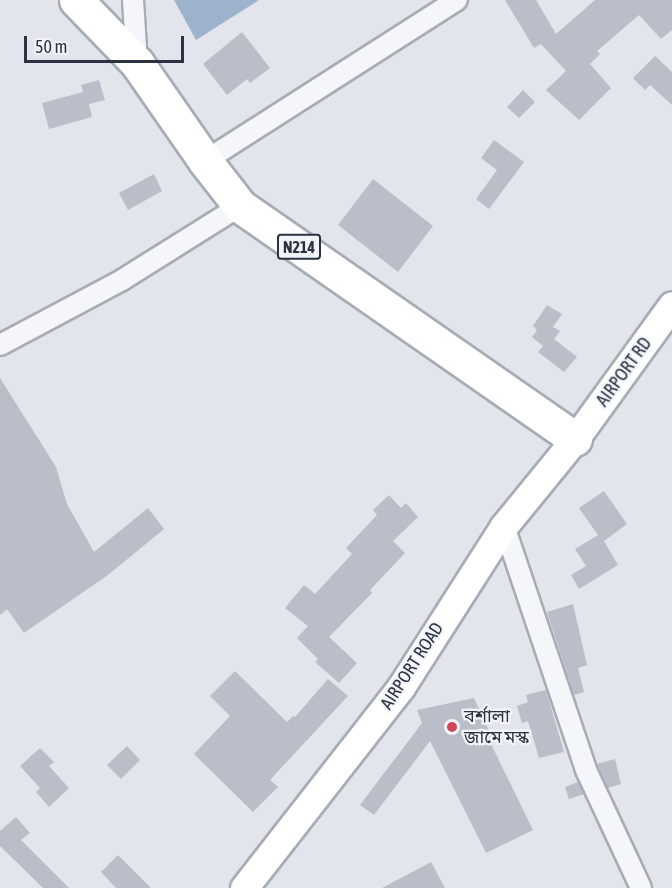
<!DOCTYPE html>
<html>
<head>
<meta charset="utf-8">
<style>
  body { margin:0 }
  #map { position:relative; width:672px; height:888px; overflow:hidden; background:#e2e5eb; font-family:"Asap Condensed","Noto Sans Bengali",sans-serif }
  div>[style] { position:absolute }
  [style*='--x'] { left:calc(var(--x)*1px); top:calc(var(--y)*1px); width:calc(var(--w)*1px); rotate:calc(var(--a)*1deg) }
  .water>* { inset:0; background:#9db2cb }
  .building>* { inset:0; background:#b9bec8 }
  .roads { filter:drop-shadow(2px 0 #a7acb5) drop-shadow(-2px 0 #a7acb5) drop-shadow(0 2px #a7acb5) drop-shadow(0 -2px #a7acb5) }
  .street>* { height:20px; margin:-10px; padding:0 10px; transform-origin:10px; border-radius:10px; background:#f5f6f9 }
  .secondary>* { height:27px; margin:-13.5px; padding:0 13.5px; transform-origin:13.5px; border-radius:13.5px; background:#fff }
  .highway>* { height:33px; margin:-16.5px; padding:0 16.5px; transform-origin:16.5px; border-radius:16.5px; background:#fff }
  .dots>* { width:16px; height:16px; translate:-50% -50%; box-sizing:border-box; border:3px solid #f2f4f8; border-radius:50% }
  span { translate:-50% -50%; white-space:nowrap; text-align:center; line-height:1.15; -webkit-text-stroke:4.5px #f2f4f8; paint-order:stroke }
  .shield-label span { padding:2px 4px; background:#f2f4f8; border:2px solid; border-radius:4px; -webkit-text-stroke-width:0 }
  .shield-label { font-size:16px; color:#2a3243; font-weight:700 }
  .street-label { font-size:18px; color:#2a3243 }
  .poi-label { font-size:18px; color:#2a3243 }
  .left { translate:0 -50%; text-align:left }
  .scale { position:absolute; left:24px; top:36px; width:160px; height:27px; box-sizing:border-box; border:3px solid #2a3243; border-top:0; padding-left:8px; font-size:18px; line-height:21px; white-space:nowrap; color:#2a3243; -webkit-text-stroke:4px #f2f4f8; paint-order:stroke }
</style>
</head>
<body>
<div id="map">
  <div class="water">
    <i style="clip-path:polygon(174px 0,259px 0,196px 40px)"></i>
  </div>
  <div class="building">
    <i style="clip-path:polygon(505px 0,536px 0,556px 34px,595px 0,672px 0,672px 30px,661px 39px,639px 15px,597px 51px,600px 54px,590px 64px,611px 88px,579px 120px,546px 90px,566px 71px,541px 44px,534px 48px)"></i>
    <i style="clip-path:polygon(242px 32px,270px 68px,250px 83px,247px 79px,227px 95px,203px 64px)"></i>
    <i style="clip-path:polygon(655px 56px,672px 72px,672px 105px,650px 85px,645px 90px,633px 78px)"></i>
    <i style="clip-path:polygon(99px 80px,105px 100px,89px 104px,92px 117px,49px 129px,42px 103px,83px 92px,81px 85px)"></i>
    <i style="clip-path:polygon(523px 90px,535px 102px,519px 118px,507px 107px)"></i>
    <i style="clip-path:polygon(494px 140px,524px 162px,489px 209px,476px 199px,497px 170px,481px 158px)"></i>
    <i style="clip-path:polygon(154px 174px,162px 191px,128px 210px,119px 193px)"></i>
    <i style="clip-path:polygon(373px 179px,433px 226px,398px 272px,338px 225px)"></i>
    <i style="clip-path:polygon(547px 305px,562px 314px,553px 327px,560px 331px,554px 339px,577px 357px,564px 372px,538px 352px,543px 346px,532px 337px,537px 330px,533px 326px)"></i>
    <i style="clip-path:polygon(0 378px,56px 467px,67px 504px,94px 552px,148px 508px,164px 529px,108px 575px,24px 633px,7px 609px,0 615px)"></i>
    <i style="clip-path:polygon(604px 491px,627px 524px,604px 541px,618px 565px,579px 589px,571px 575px,586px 566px,575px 549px,598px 535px,579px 508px)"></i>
    <i style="clip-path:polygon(389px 495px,401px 508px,406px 503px,418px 517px,393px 541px,405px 553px,370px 590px,372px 593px,329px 637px,357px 663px,339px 683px,315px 662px,318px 659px,297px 638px,308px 626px,285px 608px,304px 585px,315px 594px,352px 554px,346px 548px,377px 515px,373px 510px)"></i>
    <i style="clip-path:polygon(573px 604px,587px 665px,578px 668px,584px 692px,574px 695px,547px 612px)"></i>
    <i style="clip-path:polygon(235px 671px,287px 722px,293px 716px,295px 717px,328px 679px,348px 696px,270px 780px,278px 787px,253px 812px,194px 754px,230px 716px,210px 696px)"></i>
    <i style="clip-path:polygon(546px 690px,564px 752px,539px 758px,528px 721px,522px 723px,517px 706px,528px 702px,526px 695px)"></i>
    <i style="clip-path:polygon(474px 698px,494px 742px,491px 744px,533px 830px,486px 853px,430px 741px,374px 815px,360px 805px,422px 723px,417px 710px)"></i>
    <i style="clip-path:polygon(127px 746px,140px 760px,121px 779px,107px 765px)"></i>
    <i style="clip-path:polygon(40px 748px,54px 762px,49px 766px,69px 788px,49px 807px,36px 792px,40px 788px,20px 766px)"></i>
    <i style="clip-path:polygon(615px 759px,621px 784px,608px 788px,597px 764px)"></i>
    <i style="clip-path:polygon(578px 782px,584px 794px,569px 799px,565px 787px)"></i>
    <i style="clip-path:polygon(16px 817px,30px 833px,21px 840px,69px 888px,43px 888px,0 846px,0 831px)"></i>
    <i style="clip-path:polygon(118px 855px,151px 888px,116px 888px,101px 872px)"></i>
    <i style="clip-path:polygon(431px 862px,445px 888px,382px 888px)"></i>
  </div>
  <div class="roads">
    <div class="street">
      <i style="--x:133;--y:0;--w:63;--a:86.4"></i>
      <i style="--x:205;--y:161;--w:299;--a:-32.6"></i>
      <i style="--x:0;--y:345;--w:138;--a:-28"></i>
      <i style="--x:122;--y:280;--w:139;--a:-32.1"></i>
      <i style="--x:504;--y:526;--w:257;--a:71.4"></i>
      <i style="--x:586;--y:770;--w:130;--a:65"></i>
    </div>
    <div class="secondary">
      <i style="--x:244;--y:888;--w:255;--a:-52"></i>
      <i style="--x:401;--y:687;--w:191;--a:-57.4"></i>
      <i style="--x:504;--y:526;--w:112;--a:-50.8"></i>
      <i style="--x:575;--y:439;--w:165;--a:-54.1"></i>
    </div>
    <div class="highway">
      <i style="--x:76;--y:0;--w:88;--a:45.9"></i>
      <i style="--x:137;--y:63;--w:119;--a:55.2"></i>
      <i style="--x:205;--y:161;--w:57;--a:52.1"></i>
      <i style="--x:240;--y:206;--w:408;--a:34.8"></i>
    </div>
  </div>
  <div class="dots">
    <i style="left:452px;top:727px;background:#d14656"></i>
  </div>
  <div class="shield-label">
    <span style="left:299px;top:247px">N214</span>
  </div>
  <div class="street-label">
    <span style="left:624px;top:372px;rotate:-54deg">AIRPORT RD</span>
    <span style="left:412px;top:666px;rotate:-57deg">AIRPORT ROAD</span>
  </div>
  <div class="poi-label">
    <span class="left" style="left:464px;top:727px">বর্শালা<br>জামে মস্ক</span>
  </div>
  <div class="scale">50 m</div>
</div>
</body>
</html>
